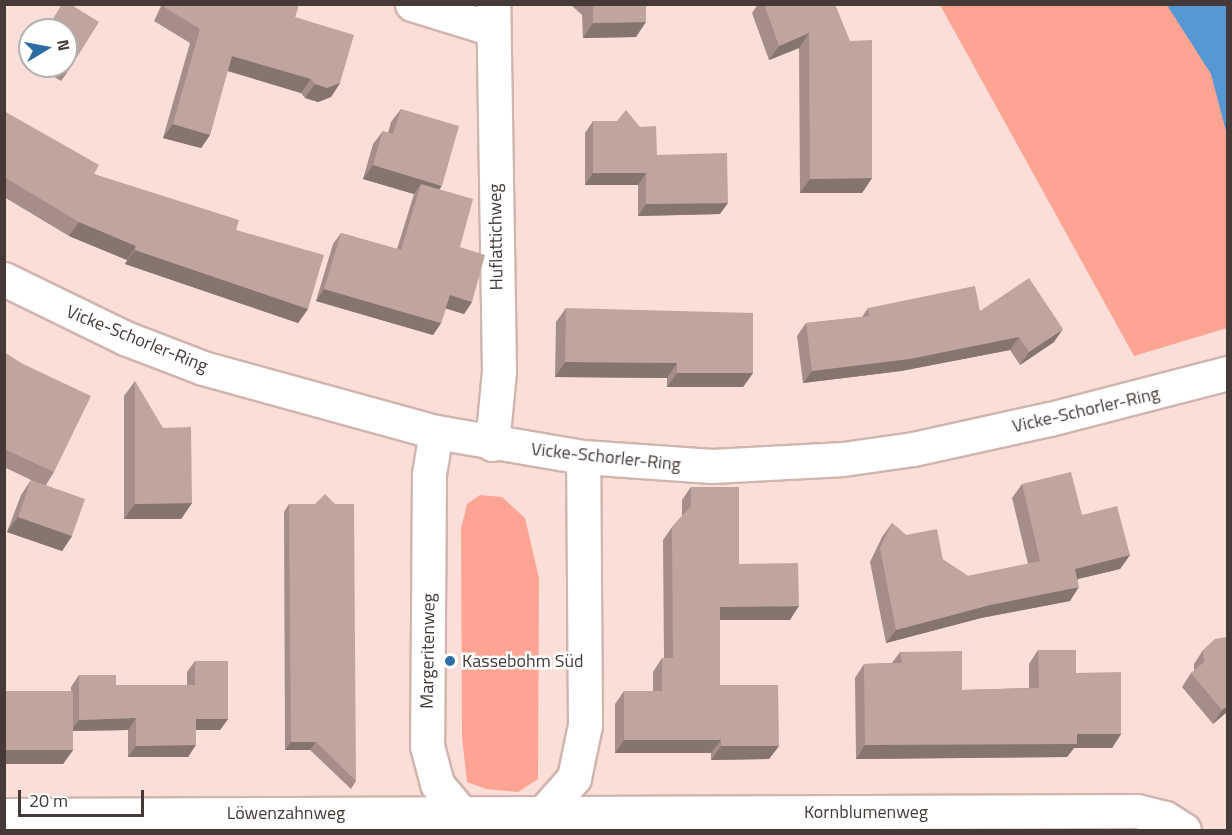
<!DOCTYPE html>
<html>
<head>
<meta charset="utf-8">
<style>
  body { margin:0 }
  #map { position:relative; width:1232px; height:835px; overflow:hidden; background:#fbded8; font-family:"Titillium Web",sans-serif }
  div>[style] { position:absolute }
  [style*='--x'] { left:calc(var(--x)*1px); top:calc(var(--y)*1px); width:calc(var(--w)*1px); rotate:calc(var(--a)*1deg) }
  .green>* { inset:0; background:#fea493 }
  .water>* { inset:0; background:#5598d3 }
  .roads { filter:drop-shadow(2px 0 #d0b5af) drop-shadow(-2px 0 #d0b5af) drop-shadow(0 2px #d0b5af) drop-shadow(0 -2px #d0b5af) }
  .minor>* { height:33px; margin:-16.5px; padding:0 16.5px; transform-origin:16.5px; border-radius:16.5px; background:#fff }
  .wall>* { inset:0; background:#a58e89 }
  .shaded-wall>* { inset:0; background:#86746f }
  .building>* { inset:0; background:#c0a59f }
  .dots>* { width:16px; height:16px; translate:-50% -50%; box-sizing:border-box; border:3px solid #fff; border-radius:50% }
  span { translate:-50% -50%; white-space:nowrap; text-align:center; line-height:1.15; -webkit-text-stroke:5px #fff; paint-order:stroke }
  .street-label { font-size:18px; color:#453a38 }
  .poi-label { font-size:18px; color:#453a38 }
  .left { translate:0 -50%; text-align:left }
  .frame { position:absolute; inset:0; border:6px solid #453a38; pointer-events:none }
  .north { position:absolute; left:18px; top:18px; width:60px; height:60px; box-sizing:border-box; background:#fff; border:2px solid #b5b0af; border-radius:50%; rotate:80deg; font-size:16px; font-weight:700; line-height:24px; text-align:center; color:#453a38 }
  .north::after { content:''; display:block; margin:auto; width:21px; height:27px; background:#2c6da3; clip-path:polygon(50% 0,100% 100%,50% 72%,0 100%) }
  .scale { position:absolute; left:18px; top:790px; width:126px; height:27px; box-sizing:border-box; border:3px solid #453a38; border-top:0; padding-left:8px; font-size:18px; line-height:21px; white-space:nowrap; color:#453a38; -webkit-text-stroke:4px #fff; paint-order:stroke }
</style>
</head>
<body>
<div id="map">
  <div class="green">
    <i style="clip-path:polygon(940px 5px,1227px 5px,1227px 328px,1134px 356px)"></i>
    <i style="clip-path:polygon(480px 495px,502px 497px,525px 518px,539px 578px,538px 779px,518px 792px,486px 789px,467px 782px,462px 737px,461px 529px,467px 504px)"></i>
  </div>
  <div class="water">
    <i style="clip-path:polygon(1167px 5px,1227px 5px,1227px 135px,1211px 74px)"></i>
  </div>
  <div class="roads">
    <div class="minor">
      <i style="--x:412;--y:4;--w:85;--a:17.2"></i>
      <i style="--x:4;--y:279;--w:135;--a:26"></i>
      <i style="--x:125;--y:338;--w:84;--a:21"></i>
      <i style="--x:203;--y:368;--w:242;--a:15.4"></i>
      <i style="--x:436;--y:432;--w:149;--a:9.7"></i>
      <i style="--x:583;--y:457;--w:129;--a:4"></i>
      <i style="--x:712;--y:466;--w:131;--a:-3.1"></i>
      <i style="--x:843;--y:459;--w:71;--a:-8.1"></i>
      <i style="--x:913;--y:449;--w:140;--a:-12.4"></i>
      <i style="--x:1050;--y:419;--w:184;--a:-14.5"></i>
      <i style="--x:436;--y:432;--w:43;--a:99.5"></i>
      <i style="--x:429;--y:474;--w:272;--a:90.4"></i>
      <i style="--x:427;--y:746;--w:39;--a:75"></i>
      <i style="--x:437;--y:784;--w:35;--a:50"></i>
      <i style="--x:492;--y:444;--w:73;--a:-84.5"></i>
      <i style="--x:499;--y:371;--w:367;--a:-90.9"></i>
      <i style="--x:543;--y:813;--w:47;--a:-48.5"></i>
      <i style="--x:574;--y:778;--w:54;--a:-78.3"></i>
      <i style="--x:585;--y:725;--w:268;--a:-90.4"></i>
      <i style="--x:4;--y:815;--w:1133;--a:-0.2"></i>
      <i style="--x:1137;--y:811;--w:29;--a:14"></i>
      <i style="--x:1165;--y:818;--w:22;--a:32"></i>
    </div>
  </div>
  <div class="wall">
    <i style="clip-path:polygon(162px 4px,299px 4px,295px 17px,340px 83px,331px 97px,318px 102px,305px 98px,301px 93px,227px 71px,210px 135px,201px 148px,163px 138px,190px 43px,154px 21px)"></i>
    <i style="clip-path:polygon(570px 4px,646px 4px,636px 37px,583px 38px,582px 15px)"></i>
    <i style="clip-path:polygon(758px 4px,835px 4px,872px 178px,862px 193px,800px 193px,799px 48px,769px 60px,752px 13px)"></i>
    <i style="clip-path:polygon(30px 54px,30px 62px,26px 60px)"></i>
    <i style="clip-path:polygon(36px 66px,66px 66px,67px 73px,61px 81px)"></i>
    <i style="clip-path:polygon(401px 109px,440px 189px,460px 247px,472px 302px,464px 314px,446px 308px,441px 323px,433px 335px,316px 301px,333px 244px,341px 233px,397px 249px,414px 194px,363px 179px,373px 144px,383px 131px,388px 133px,391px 122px)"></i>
    <i style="clip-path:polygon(4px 111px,94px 174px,236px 230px,308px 309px,298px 323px,125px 264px,127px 260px,69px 236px,4px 197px)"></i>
    <i style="clip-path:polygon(593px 121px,657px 155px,720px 214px,638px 216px,638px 185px,585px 185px,585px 133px)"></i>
    <i style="clip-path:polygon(566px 308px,753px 373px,743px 387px,667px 387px,667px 378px,555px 377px,556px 322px)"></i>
    <i style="clip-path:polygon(868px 308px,980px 311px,1054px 342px,1020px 365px,1010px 350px,901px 371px,803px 383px,797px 336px,806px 323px,862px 317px)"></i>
    <i style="clip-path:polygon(4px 352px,54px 472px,46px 485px,72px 536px,62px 551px,7px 532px,21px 495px,31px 480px,4px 467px)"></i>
    <i style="clip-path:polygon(135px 381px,192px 503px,181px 519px,124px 519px,124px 396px)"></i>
    <i style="clip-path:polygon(1022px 484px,1082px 515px,1130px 555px,1120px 569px,1078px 579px,1070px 601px,981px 618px,886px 643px,870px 562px,882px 537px,892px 523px,906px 535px,968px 576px,1028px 564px,1012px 498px)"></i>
    <i style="clip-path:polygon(691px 487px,739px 564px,790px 620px,720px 620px,720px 685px,779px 746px,769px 759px,711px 760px,711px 753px,615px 753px,615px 704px,624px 691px,653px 691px,653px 672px,662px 658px,664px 658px,663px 540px,672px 527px,682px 516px,682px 500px)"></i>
    <i style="clip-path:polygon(289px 504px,356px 781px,351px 789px,310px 750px,285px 750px,284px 512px)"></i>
    <i style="clip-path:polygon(1038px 650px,1076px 673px,1121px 734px,1112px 748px,1074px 748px,1067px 757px,856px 759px,855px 678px,864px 664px,892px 663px,900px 652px,962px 690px,1029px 688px,1029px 664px)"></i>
    <i style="clip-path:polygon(1203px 650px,1227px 712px,1213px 724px,1182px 687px,1191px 673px,1194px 671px,1194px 664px)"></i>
    <i style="clip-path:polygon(195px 661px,228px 719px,220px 730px,196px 730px,188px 757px,128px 757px,128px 730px,73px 731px,73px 750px,63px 764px,4px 764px,4px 691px,71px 691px,71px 687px,79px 675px,116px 685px,187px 685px,187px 672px)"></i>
  </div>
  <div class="shaded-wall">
    <i style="clip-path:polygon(646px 22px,636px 37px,583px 38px,593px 23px)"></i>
    <i style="clip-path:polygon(809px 33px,799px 48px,769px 60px,779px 46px)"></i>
    <i style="clip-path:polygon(232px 56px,311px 79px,301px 93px,222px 69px)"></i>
    <i style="clip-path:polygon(340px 83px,331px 97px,318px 102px,305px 98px,315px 84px)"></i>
    <i style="clip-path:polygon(173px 124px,210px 135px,201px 148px,163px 138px)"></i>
    <i style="clip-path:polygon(373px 165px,442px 186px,432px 199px,421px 184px,414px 194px,363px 179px)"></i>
    <i style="clip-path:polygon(593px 173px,646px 173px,638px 185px,585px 185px)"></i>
    <i style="clip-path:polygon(872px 178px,862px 193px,800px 193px,810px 179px)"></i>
    <i style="clip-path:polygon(728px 203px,720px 214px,638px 216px,646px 204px)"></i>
    <i style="clip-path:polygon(79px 222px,136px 246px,127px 260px,69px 236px)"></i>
    <i style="clip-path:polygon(135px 250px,308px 309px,298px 323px,125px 264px)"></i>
    <i style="clip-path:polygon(324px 289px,441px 323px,433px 335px,316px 301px)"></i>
    <i style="clip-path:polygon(450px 295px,472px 302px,464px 314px,441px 307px)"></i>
    <i style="clip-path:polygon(1063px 329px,1054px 342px,1020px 365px,1029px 352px)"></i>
    <i style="clip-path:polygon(1019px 337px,1010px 350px,901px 371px,803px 383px,812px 371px)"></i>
    <i style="clip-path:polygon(565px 362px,677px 363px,667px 378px,555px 377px)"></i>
    <i style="clip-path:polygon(677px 373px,753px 373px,743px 387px,667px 387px)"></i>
    <i style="clip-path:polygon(192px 503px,181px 519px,124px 519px,135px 504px)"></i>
    <i style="clip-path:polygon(18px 517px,72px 536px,62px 551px,7px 532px)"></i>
    <i style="clip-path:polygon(1130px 555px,1120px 569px,1065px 582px,1075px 569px)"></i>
    <i style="clip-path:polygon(1079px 587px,1070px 601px,981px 618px,886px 643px,896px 630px,990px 605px)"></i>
    <i style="clip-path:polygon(799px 606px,790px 620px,711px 620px,720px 607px)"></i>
    <i style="clip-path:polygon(1227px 706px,1227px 712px,1213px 724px,1222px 710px)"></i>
    <i style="clip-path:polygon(136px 718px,128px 730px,71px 731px,79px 720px)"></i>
    <i style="clip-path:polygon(196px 719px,228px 719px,220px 730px,188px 730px)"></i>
    <i style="clip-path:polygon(1077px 734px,1121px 734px,1112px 748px,1074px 748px,1067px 757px,856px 759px,865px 745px)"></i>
    <i style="clip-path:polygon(624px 740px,721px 740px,711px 753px,615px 753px)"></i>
    <i style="clip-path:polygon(291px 742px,316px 742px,310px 750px,285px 750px)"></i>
    <i style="clip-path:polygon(196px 745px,188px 757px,128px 757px,136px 746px)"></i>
    <i style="clip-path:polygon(721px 746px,779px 746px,769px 759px,711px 760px)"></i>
    <i style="clip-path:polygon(4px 750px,73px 750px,63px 764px,4px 764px)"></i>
  </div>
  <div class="building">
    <i style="clip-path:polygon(62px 4px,70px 4px,99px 22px,67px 73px,55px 66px,66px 66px,66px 30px,46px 30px)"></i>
    <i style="clip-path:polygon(165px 4px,299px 4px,295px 17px,354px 35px,340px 83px,327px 88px,315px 84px,311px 79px,232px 56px,210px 135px,173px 124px,200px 29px,164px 7px)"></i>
    <i style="clip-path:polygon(593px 4px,646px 4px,646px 22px,593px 23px)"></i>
    <i style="clip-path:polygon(764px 4px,835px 4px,850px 41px,872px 40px,872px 178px,810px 179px,809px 33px,779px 46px)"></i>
    <i style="clip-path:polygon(401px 109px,459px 126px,442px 186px,373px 165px,383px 131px,393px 134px)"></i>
    <i style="clip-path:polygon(626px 110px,640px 127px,656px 126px,657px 155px,727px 153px,728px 203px,646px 204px,646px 173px,593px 173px,593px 121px,617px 121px)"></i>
    <i style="clip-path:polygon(4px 111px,99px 165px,94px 174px,239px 220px,236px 230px,324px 255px,308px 309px,135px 250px,136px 246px,79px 222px,4px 177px)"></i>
    <i style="clip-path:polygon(421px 184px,473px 199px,460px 247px,485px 255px,472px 302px,450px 295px,441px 323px,324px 289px,341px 233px,401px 250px)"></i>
    <i style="clip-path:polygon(1029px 278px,1063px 329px,1029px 352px,1019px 337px,910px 359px,812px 371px,806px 323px,869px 316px,868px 308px,975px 286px,980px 311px)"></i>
    <i style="clip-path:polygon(566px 308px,753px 313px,753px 373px,677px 373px,677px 363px,565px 362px)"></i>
    <i style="clip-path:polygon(4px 352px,23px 364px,91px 396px,54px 472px,4px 449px)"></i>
    <i style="clip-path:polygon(135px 381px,163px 428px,191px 427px,192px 503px,135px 504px)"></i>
    <i style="clip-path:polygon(1071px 472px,1082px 515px,1117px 506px,1130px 555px,1075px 569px,1079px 587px,990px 605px,896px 630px,880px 548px,892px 523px,906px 535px,937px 529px,943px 560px,968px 576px,1040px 561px,1022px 484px)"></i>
    <i style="clip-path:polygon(31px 480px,85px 499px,72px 536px,18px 517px)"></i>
    <i style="clip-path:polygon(691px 487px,739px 487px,739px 564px,798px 563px,799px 606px,720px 607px,720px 685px,778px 685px,779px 746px,721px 746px,721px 740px,624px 740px,624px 691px,662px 691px,662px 658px,673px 658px,672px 527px,691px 506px)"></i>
    <i style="clip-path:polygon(325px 494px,335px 504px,354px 504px,356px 781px,316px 742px,291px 742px,289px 504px,315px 504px)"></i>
    <i style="clip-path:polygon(1227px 637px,1227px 706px,1222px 710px,1191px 673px,1204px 662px,1203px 650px,1215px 639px)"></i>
    <i style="clip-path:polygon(1038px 650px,1076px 650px,1076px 673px,1121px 672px,1121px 734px,1077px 734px,1077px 744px,865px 745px,864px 664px,902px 663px,900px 652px,962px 651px,962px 690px,1039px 688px)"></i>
    <i style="clip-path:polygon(195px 661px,228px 661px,228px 719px,196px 719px,196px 745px,136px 746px,136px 718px,79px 720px,79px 675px,116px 675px,116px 685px,195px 685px)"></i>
    <i style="clip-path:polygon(4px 691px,73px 691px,73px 750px,4px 750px)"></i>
  </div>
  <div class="dots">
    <i style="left:450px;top:661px;background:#2c6da3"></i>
  </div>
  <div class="street-label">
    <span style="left:496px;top:237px;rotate:-91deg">Huflattichweg</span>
    <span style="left:137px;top:339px;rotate:22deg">Vicke-Schorler-Ring</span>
    <span style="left:1086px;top:410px;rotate:-13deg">Vicke-Schorler-Ring</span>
    <span style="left:606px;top:457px;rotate:6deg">Vicke-Schorler-Ring</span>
    <span style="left:428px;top:651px;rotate:-89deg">Margeritenweg</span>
    <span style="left:866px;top:812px">Kornblumenweg</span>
    <span style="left:286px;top:813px">Löwenzahnweg</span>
  </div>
  <div class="poi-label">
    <span class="left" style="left:462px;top:661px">Kassebohm Süd</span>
  </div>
  <div class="frame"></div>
  <div class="north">N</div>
  <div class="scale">20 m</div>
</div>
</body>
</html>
